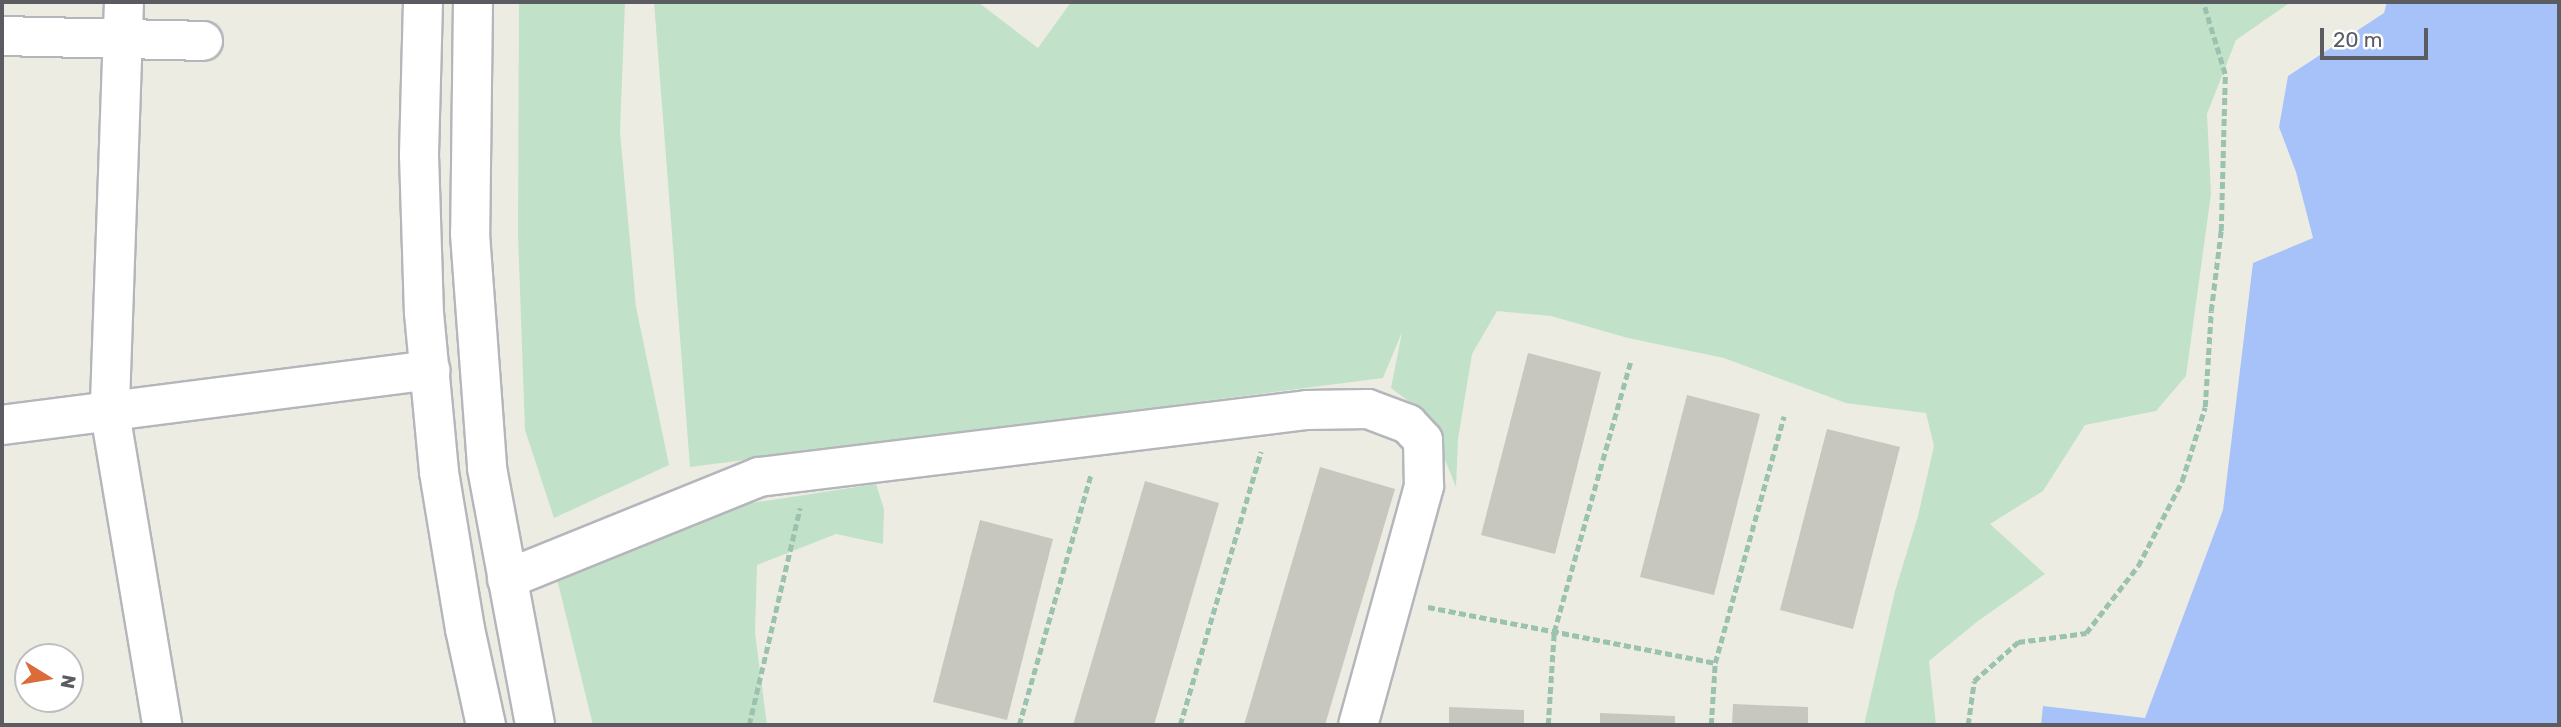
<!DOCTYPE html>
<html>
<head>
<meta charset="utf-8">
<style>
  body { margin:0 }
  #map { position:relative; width:2561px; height:727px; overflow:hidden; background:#ecece3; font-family:Rubik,sans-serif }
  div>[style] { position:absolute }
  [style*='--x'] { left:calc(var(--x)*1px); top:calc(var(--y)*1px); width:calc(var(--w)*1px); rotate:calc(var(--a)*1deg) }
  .green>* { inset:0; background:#c1e2c9 }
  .water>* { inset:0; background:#a7c2f8 }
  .building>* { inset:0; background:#c8c7bf }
  .path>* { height:4.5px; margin-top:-2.25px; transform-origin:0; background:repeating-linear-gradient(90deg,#9bc2af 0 7px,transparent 0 10.5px) }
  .roads { filter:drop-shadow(2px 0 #b5b6bc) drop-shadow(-2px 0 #b5b6bc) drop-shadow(0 2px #b5b6bc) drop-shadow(0 -2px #b5b6bc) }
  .street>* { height:38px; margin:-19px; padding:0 19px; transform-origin:19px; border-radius:19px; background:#fff }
  .secondary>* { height:38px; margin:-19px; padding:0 19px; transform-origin:19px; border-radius:19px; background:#fff }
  span { translate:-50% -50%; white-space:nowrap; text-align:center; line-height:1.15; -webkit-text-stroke:7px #fff; paint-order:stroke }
  .frame { position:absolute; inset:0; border:4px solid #5b5c62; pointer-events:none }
  .north { position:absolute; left:14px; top:643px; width:70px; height:70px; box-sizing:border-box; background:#fff; border:2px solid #bdbec0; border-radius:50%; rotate:101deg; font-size:19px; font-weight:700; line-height:28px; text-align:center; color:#5b5c62 }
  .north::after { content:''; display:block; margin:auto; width:24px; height:32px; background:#db6c3a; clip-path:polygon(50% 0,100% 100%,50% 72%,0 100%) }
  .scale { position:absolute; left:2320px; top:28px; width:108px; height:32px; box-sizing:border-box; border:4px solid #5b5c62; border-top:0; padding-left:9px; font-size:21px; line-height:24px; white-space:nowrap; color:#5b5c62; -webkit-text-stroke:5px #fff; paint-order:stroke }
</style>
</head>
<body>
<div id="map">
  <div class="green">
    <i style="clip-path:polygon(519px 2px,625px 2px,620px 132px,636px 307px,669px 465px,554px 518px,525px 430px,518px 235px)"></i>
    <i style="clip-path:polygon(654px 2px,978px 2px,1038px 48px,1071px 2px,2291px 2px,2236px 40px,2207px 114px,2211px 194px,2186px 376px,2156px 411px,2085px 425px,2043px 491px,1990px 524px,2045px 574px,1978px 621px,1929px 661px,1936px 725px,1864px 725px,1895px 591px,1918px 516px,1934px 446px,1926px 413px,1846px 403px,1724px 358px,1628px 338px,1551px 316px,1497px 311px,1472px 354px,1458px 439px,1456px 487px,1427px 415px,1391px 388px,1402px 332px,1383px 378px,690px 467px)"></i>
    <i style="clip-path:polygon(876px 484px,884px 509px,883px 544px,836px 534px,757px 565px,755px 633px,767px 725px,593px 725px,557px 579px,732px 506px)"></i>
  </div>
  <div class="water">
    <i style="clip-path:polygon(2387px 2px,2559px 2px,2559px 725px,2041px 725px,2043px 706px,2145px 718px,2223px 510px,2253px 263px,2313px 238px,2296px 172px,2279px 127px,2288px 76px,2384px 13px)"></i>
  </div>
  <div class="building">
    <i style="clip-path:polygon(1528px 353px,1601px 372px,1555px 554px,1481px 535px)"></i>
    <i style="clip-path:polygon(1687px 395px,1760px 414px,1714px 595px,1640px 577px)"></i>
    <i style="clip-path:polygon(1827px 429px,1900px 447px,1853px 629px,1780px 610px)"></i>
    <i style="clip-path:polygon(1320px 467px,1395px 489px,1325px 725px,1244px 725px)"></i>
    <i style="clip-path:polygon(1145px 481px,1219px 503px,1154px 725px,1073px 725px)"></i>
    <i style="clip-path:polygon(980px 520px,1053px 539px,1007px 720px,933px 702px)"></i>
    <i style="clip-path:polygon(1733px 704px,1808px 707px,1808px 725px,1732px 725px)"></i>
    <i style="clip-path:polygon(1449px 707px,1524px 710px,1524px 725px,1449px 725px)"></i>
    <i style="clip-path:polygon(1600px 713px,1675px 716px,1675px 725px,1600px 725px)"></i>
  </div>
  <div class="path">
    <i style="--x:1428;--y:607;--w:292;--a:11"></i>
    <i style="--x:749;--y:725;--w:223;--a:-76.8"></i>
    <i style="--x:1019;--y:725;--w:261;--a:-74"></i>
    <i style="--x:1180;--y:725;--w:285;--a:-73.5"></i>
    <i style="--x:1548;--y:725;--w:93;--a:-86.3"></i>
    <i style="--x:1554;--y:632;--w:280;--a:-74.2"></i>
    <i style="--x:1711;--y:725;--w:62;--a:-86.3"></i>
    <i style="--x:1715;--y:663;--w:256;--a:-74.4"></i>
    <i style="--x:1968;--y:725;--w:44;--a:-82.2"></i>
    <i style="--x:1974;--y:681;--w:59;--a:-41.6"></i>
    <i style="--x:2018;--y:642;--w:69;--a:-7.5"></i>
    <i style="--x:2086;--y:633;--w:85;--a:-52.2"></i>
    <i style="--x:2138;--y:566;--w:96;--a:-62.6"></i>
    <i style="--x:2182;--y:481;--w:77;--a:-72.7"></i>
    <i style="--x:2205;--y:407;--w:96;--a:-86.4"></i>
    <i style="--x:2211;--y:311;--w:81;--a:-82.9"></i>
    <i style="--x:2221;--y:231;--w:157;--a:-88.5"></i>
    <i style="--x:2225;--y:74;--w:75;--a:-107"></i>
  </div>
  <div class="roads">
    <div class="street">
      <i style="--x:124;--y:2;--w:411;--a:92"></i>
      <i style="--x:110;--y:413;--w:316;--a:80.5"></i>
      <i style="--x:2;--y:36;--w:201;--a:1.4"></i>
      <i style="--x:2;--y:425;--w:432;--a:-7.3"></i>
      <i style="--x:507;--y:579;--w:272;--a:-22"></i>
      <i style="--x:759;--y:477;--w:552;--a:-6.97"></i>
      <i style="--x:1307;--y:410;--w:61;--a:-0.9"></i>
      <i style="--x:1368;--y:409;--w:43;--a:20.6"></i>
      <i style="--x:1408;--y:424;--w:22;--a:47"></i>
      <i style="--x:1423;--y:440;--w:46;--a:88.8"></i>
      <i style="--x:1424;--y:486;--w:248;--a:105.4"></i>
    </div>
    <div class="secondary">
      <i style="--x:423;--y:2;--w:153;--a:91.5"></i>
      <i style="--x:419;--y:155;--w:158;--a:88.2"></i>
      <i style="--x:424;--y:313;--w:160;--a:84.6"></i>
      <i style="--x:439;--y:472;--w:159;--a:80.6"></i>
      <i style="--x:465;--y:629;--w:98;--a:77.7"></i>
      <i style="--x:473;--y:2;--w:232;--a:90.7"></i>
      <i style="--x:470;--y:234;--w:235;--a:85.8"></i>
      <i style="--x:487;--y:468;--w:261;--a:79.4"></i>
    </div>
  </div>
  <div class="frame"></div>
  <div class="north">N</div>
  <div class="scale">20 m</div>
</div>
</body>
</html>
